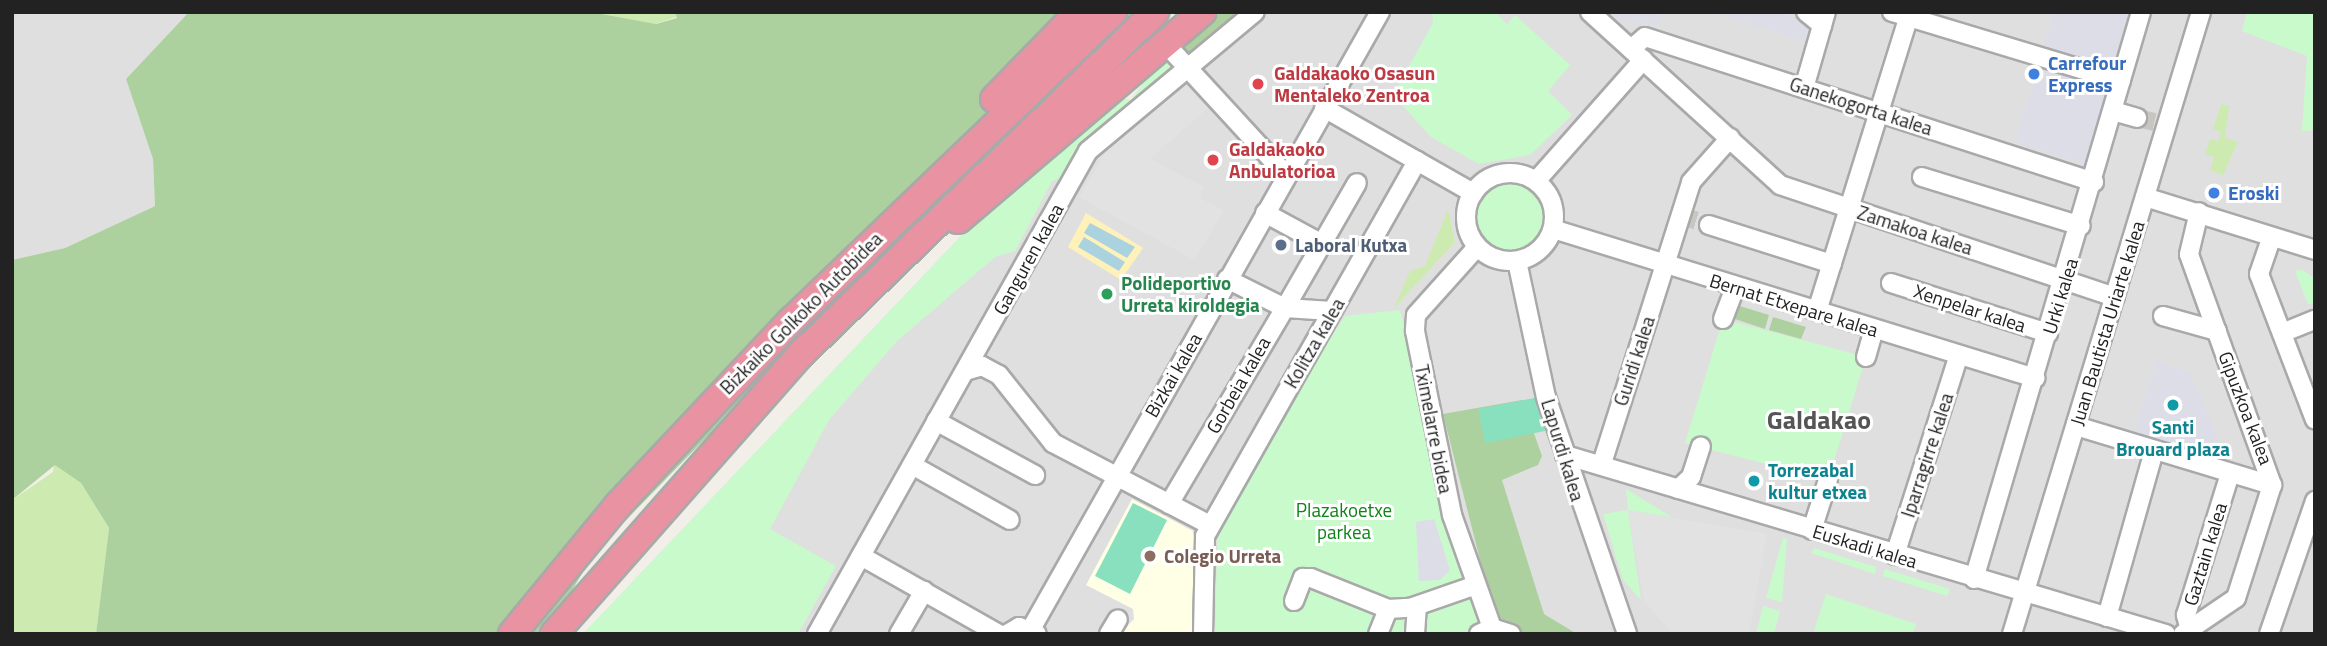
<!DOCTYPE html>
<html>
<head>
<meta charset="utf-8">
<style>
  body { margin:0 }
  #map { position:relative; width:2327px; height:646px; overflow:hidden; background:#f2efe9; font-family:"Titillium Web",sans-serif }
  div>[style] { position:absolute }
  [style*='--x'] { left:calc(var(--x)*1px); top:calc(var(--y)*1px); width:calc(var(--w)*1px); rotate:calc(var(--a)*1deg) }
  .residential>* { inset:0; background:#e0dfdf }
  .education>* { inset:0; background:#ffffe5 }
  .grass>* { inset:0; background:#cdebb0 }
  .forest>* { inset:0; background:#add19e }
  .sand>* { inset:0; background:#fff1ba }
  .park>* { inset:0; background:#c8facc }
  .round { border-radius:50% }
  .pitch>* { inset:0; background:#88e0be }
  .parking>* { inset:0; background:#e2e2e2 }
  .plaza>* { inset:0; background:#dddde8 }
  .water>* { inset:0; background:#aad3df }
  .minor-tunnel>* { height:18px; margin-top:-9px; transform-origin:0; background:repeating-linear-gradient(90deg,#c8c6c1 0 18px,transparent 0 27px) }
  .roads { filter:drop-shadow(2px 0 #a9a9a9) drop-shadow(-2px 0 #a9a9a9) drop-shadow(0 2px #a9a9a9) drop-shadow(0 -2px #a9a9a9) }
  .minor>* { height:18px; margin:-9px; padding:0 9px; transform-origin:9px; border-radius:9px; background:#fff }
  .minor>.ring { margin:-9px; padding:0; box-sizing:content-box; background:none; border:18px solid #fff; border-radius:50% }
  .highway>* { height:26px; margin:-13px; padding:0 13px; transform-origin:13px; border-radius:13px; background:#e892a2 }
  .dots>* { width:19px; height:19px; translate:-50% -50%; box-sizing:border-box; border:4px solid #fff; border-radius:50% }
  span { translate:-50% -50%; white-space:nowrap; text-align:center; line-height:1.15; -webkit-text-stroke:6px #fff; paint-order:stroke }
  .shop-label { font-size:19px; color:#366cbe; font-weight:700 }
  .left { translate:0 -50%; text-align:left }
  .health-label { font-size:19px; color:#be3a42; font-weight:700 }
  .street-label { font-size:19px; color:#222 }
  .service-label { font-size:19px; color:#4e5e75; font-weight:700 }
  .leisure-label { font-size:19px; color:#27864d; font-weight:700 }
  .culture-label { font-size:19px; color:#0d838f; font-weight:700 }
  .park-label { font-size:19px; color:#0c8416 }
  .education-label { font-size:19px; color:#785e54; font-weight:700 }
  .district-label { font-size:26px; color:#555; font-weight:700 }
  .frame { position:absolute; inset:0; border:14px solid #222; pointer-events:none }
</style>
</head>
<body>
<div id="map">
  <div class="residential">
    <i style="clip-path:polygon(12px 12px,189px 12px,126px 79px,153px 159px,155px 206px,65px 248px,12px 260px)"></i>
    <i style="clip-path:polygon(1220px 12px,2315px 12px,2315px 634px,583px 634px,960px 237px,1123px 99px,1131px 100px,1159px 61px)"></i>
  </div>
  <div class="education">
    <i style="clip-path:polygon(1132px 499px,1193px 531px,1198px 634px,1119px 634px,1134px 619px,1133px 609px,1086px 585px)"></i>
  </div>
  <div class="grass">
    <i style="clip-path:polygon(591px 12px,675px 12px,677px 17px,655px 24px)"></i>
    <i style="clip-path:polygon(2221px 104px,2229px 106px,2225px 138px,2238px 142px,2223px 175px,2210px 170px,2214px 157px,2205px 154px,2210px 139px,2218px 141px,2221px 132px,2213px 129px)"></i>
    <i style="clip-path:polygon(1448px 209px,1455px 242px,1394px 308px,1410px 271px,1425px 266px)"></i>
    <i style="clip-path:polygon(54px 463px,81px 483px,109px 528px,96px 634px,12px 634px,12px 500px,53px 472px)"></i>
  </div>
  <div class="forest">
    <i style="clip-path:polygon(189px 12px,591px 12px,656px 24px,677px 18px,675px 12px,1146px 12px,885px 254px,595px 552px,546px 634px,96px 634px,109px 528px,81px 483px,55px 465px,12px 500px,12px 260px,65px 248px,155px 206px,153px 159px,126px 79px)"></i>
    <i style="clip-path:polygon(1221px 12px,1260px 12px,1198px 63px,1182px 46px)"></i>
    <i style="clip-path:polygon(1733px 304px,1769px 315px,1765px 329px,1729px 317px)"></i>
    <i style="clip-path:polygon(1773px 317px,1806px 327px,1801px 339px,1769px 330px)"></i>
    <i style="clip-path:polygon(1522px 400px,1542px 456px,1538px 465px,1502px 480px,1544px 614px,1577px 634px,1507px 634px,1492px 607px,1443px 414px)"></i>
  </div>
  <div class="sand">
    <i style="clip-path:polygon(1086px 213px,1143px 248px,1121px 280px,1068px 247px)"></i>
  </div>
  <div class="park">
    <i style="clip-path:polygon(1432px 12px,1495px 12px,1507px 24px,1515px 15px,1570px 65px,1548px 91px,1572px 115px,1530px 155px,1479px 164px,1431px 137px,1393px 95px,1433px 23px)"></i>
    <i style="clip-path:polygon(2247px 12px,2315px 12px,2315px 130px,2302px 131px,2307px 56px,2242px 31px)"></i>
    <i style="clip-path:polygon(1174px 53px,1184px 65px,1076px 173px,1052px 181px,1015px 251px,995px 257px,897px 341px,829px 420px,770px 529px,836px 566px,798px 634px,583px 634px,960px 237px,1123px 99px,1131px 100px,1159px 61px)"></i>
    <i class="round" style="left:1472px;top:179px;width:76px;height:76px"></i>
    <i style="clip-path:polygon(2303px 270px,2315px 279px,2315px 303px,2308px 304px,2295px 271px)"></i>
    <i style="clip-path:polygon(1400px 310px,1486px 618px,1500px 634px,1215px 634px,1218px 511px,1345px 316px)"></i>
    <i style="clip-path:polygon(1723px 319px,1866px 357px,1828px 480px,1685px 443px)"></i>
    <i style="clip-path:polygon(1626px 489px,1672px 517px,1628px 510px,1641px 600px,1623px 580px,1603px 514px,1628px 510px)"></i>
    <i style="clip-path:polygon(1783px 538px,1787px 539px,1782px 602px,1766px 598px)"></i>
    <i style="clip-path:polygon(1814px 548px,1876px 567px,1875px 574px,1811px 553px)"></i>
    <i style="clip-path:polygon(1885px 569px,1950px 589px,1947px 596px,1883px 576px)"></i>
    <i style="clip-path:polygon(1826px 594px,1916px 624px,1912px 634px,1813px 634px)"></i>
    <i style="clip-path:polygon(1763px 606px,1780px 611px,1774px 634px,1756px 634px)"></i>
  </div>
  <div class="pitch">
    <i style="clip-path:polygon(1539px 397px,1545px 431px,1485px 443px,1478px 409px)"></i>
    <i style="clip-path:polygon(1133px 503px,1167px 520px,1130px 594px,1095px 576px)"></i>
  </div>
  <div class="parking">
    <i style="clip-path:polygon(1183px 81px,1208px 108px,1150px 159px,1204px 187px,1200px 198px,1224px 210px,1194px 260px,1079px 197px,1110px 146px)"></i>
    <i style="clip-path:polygon(1628px 510px,1767px 534px,1749px 634px,1673px 634px,1644px 601px)"></i>
  </div>
  <div class="plaza">
    <i style="clip-path:polygon(1601px 12px,1663px 12px,1659px 25px,1610px 20px)"></i>
    <i style="clip-path:polygon(1711px 12px,1786px 12px,1814px 30px,1812px 44px)"></i>
    <i style="clip-path:polygon(2054px 12px,2135px 12px,2090px 166px,2015px 142px,2038px 68px,2009px 59px,2015px 40px,2043px 48px)"></i>
    <i style="clip-path:polygon(2156px 361px,2190px 372px,2218px 439px,2194px 450px,2133px 437px)"></i>
    <i style="clip-path:polygon(1434px 519px,1450px 570px,1440px 580px,1419px 581px,1416px 522px)"></i>
  </div>
  <div class="water">
    <i style="clip-path:polygon(1090px 223px,1135px 247px,1127px 258px,1084px 233px)"></i>
    <i style="clip-path:polygon(1084px 237px,1125px 262px,1119px 271px,1078px 247px)"></i>
  </div>
  <div class="minor-tunnel">
    <i style="--x:1133;--y:12;--w:54;--a:45"></i>
    <i style="--x:2137;--y:118;--w:18;--a:13"></i>
    <i style="--x:1679;--y:215;--w:32;--a:18"></i>
  </div>
  <div class="roads">
    <div class="minor">
      <i style="--x:1590;--y:12;--w:257;--a:42.3"></i>
      <i style="--x:1780;--y:185;--w:353;--a:18.5"></i>
      <i style="--x:1806;--y:12;--w:21;--a:39"></i>
      <i style="--x:1892;--y:12;--w:239;--a:16.8"></i>
      <i style="--x:1631;--y:49;--w:18;--a:-41"></i>
      <i style="--x:1645;--y:37;--w:472;--a:17.9"></i>
      <i style="--x:1174;--y:53;--w:166;--a:47.4"></i>
      <i style="--x:1804;--y:88;--w:79;--a:-73.9"></i>
      <i style="--x:1324;--y:108;--w:172;--a:29.7"></i>
      <i style="--x:2113;--y:111;--w:25;--a:16"></i>
      <i class="ring" style="left:1466px;top:173px;width:70px;height:70px"></i>
      <i style="--x:1922;--y:177;--w:166;--a:17.1"></i>
      <i style="--x:1536;--y:181;--w:162;--a:-48.5"></i>
      <i style="--x:2145;--y:197;--w:178;--a:17.3"></i>
      <i style="--x:1265;--y:213;--w:65;--a:28.5"></i>
      <i style="--x:1709;--y:225;--w:129;--a:17.6"></i>
      <i style="--x:1553;--y:229;--w:505;--a:17.18"></i>
      <i style="--x:2271;--y:239;--w:37;--a:109"></i>
      <i style="--x:2259;--y:274;--w:156;--a:69"></i>
      <i style="--x:1477;--y:247;--w:91;--a:131.9"></i>
      <i style="--x:1416;--y:315;--w:16;--a:94"></i>
      <i style="--x:1415;--y:331;--w:188;--a:78.6"></i>
      <i style="--x:1452;--y:515;--w:120;--a:70.5"></i>
      <i style="--x:1517;--y:261;--w:139;--a:78"></i>
      <i style="--x:1546;--y:397;--w:250;--a:71.1"></i>
      <i style="--x:1227;--y:279;--w:65;--a:26.6"></i>
      <i style="--x:1285;--y:308;--w:144;--a:-60.1"></i>
      <i style="--x:1891;--y:283;--w:165;--a:17.7"></i>
      <i style="--x:1817;--y:311;--w:313;--a:-72.7"></i>
      <i style="--x:2163;--y:316;--w:56;--a:15.5"></i>
      <i style="--x:1723;--y:319;--w:34;--a:-69"></i>
      <i style="--x:2282;--y:333;--w:35;--a:-22"></i>
      <i style="--x:1866;--y:357;--w:29;--a:-74"></i>
      <i style="--x:965;--y:371;--w:18;--a:-16"></i>
      <i style="--x:982;--y:366;--w:19;--a:28"></i>
      <i style="--x:999;--y:375;--w:87;--a:51.5"></i>
      <i style="--x:1053;--y:443;--w:177;--a:27.6"></i>
      <i style="--x:936;--y:421;--w:113;--a:28.6"></i>
      <i style="--x:2076;--y:426;--w:205;--a:16.8"></i>
      <i style="--x:1565;--y:455;--w:627;--a:16.59"></i>
      <i style="--x:1604;--y:457;--w:288;--a:-72.4"></i>
      <i style="--x:1691;--y:182;--w:59;--a:-48.4"></i>
      <i style="--x:912;--y:465;--w:112;--a:29.3"></i>
      <i style="--x:1678;--y:489;--w:18;--a:-43"></i>
      <i style="--x:1691;--y:477;--w:32;--a:-72"></i>
      <i style="--x:1169;--y:504;--w:228;--a:-59.4"></i>
      <i style="--x:1285;--y:308;--w:47;--a:3.7"></i>
      <i style="--x:1812;--y:530;--w:52;--a:-72.3"></i>
      <i style="--x:1895;--y:555;--w:210;--a:-72.3"></i>
      <i style="--x:861;--y:556;--w:159;--a:29.5"></i>
      <i style="--x:1974;--y:579;--w:591;--a:-73.59"></i>
      <i style="--x:1294;--y:601;--w:25;--a:-69"></i>
      <i style="--x:1303;--y:578;--w:8;--a:0"></i>
      <i style="--x:1311;--y:578;--w:83;--a:21.9"></i>
      <i style="--x:1388;--y:609;--w:22;--a:-3"></i>
      <i style="--x:1410;--y:608;--w:67;--a:-19.2"></i>
      <i style="--x:2107;--y:617;--w:173;--a:-74.2"></i>
      <i style="--x:1031;--y:629;--w:709;--a:-60.51"></i>
      <i style="--x:817;--y:634;--w:554;--a:-60.7"></i>
      <i style="--x:1088;--y:151;--w:217;--a:-39.8"></i>
      <i style="--x:899;--y:634;--w:50;--a:-59.8"></i>
      <i style="--x:1007;--y:634;--w:14;--a:-30"></i>
      <i style="--x:1019;--y:627;--w:19;--a:21"></i>
      <i style="--x:1109;--y:634;--w:17;--a:-59"></i>
      <i style="--x:1203;--y:634;--w:98;--a:-88.8"></i>
      <i style="--x:1205;--y:536;--w:431;--a:-60.5"></i>
      <i style="--x:1378;--y:634;--w:27;--a:-68"></i>
      <i style="--x:1415;--y:634;--w:28;--a:-86"></i>
      <i style="--x:1479;--y:634;--w:14;--a:-25"></i>
      <i style="--x:1492;--y:628;--w:20;--a:18"></i>
      <i style="--x:2012;--y:634;--w:650;--a:-73.1"></i>
      <i style="--x:2183;--y:634;--w:64;--a:-34.2"></i>
      <i style="--x:2236;--y:598;--w:119;--a:-72.3"></i>
      <i style="--x:2272;--y:485;--w:245;--a:-109.8"></i>
      <i style="--x:2189;--y:254;--w:43;--a:-76.6"></i>
      <i style="--x:2191;--y:634;--w:20;--a:-105"></i>
      <i style="--x:2186;--y:615;--w:148;--a:-72.7"></i>
      <i style="--x:2269;--y:634;--w:141;--a:-70.9"></i>
    </div>
    <div class="highway">
      <i style="--x:994;--y:99;--w:122;--a:-45.7"></i>
      <i style="--x:958;--y:220;--w:321;--a:-40.4"></i>
      <i style="--x:512;--y:634;--w:166;--a:-50.6"></i>
      <i style="--x:617;--y:506;--w:253;--a:-46.8"></i>
      <i style="--x:790;--y:322;--w:448;--a:-43.8"></i>
      <i style="--x:554;--y:634;--w:372;--a:-48.6"></i>
      <i style="--x:800;--y:355;--w:494;--a:-44"></i>
    </div>
  </div>
  <div class="dots">
    <i style="left:2034px;top:74px;background:#3f7fe0"></i>
    <i style="left:1258px;top:84px;background:#e0444e"></i>
    <i style="left:1213px;top:160px;background:#e0444e"></i>
    <i style="left:2214px;top:193px;background:#3f7fe0"></i>
    <i style="left:1281px;top:245px;background:#5c6f8a"></i>
    <i style="left:1107px;top:294px;background:#2e9e5b"></i>
    <i style="left:2173px;top:405px;background:#0f9aa8"></i>
    <i style="left:1754px;top:481px;background:#0f9aa8"></i>
    <i style="left:1150px;top:556px;background:#8d6e63"></i>
  </div>
  <div class="shop-label">
    <span class="left" style="left:2048px;top:74px">Carrefour<br>Express</span>
    <span class="left" style="left:2228px;top:193px">Eroski</span>
  </div>
  <div class="health-label">
    <span class="left" style="left:1274px;top:84px">Galdakaoko Osasun<br>Mentaleko Zentroa</span>
    <span class="left" style="left:1229px;top:160px">Galdakaoko<br>Anbulatorioa</span>
  </div>
  <div class="street-label">
    <span style="left:1861px;top:106px;rotate:18deg">Ganekogorta kalea</span>
    <span style="left:1915px;top:230px;rotate:18deg">Zamakoa kalea</span>
    <span style="left:1028px;top:259px;rotate:-61deg">Ganguren kalea</span>
    <span style="left:2060px;top:296px;rotate:-73deg">Urki kalea</span>
    <span style="left:1794px;top:305px;rotate:17deg">Bernat Etxepare kalea</span>
    <span style="left:1970px;top:308px;rotate:18deg">Xenpelar kalea</span>
    <span style="left:801px;top:313px;rotate:-45deg">Bizkaiko Golkoko Autobidea</span>
    <span style="left:2107px;top:323px;rotate:-73deg">Juan Bautista Uriarte kalea</span>
    <span style="left:1314px;top:343px;rotate:-60deg">Kolitza kalea</span>
    <span style="left:1634px;top:361px;rotate:-72deg">Guridi kalea</span>
    <span style="left:1173px;top:375px;rotate:-60deg">Bizkai kalea</span>
    <span style="left:1238px;top:385px;rotate:-60deg">Gorbeia kalea</span>
    <span style="left:2246px;top:408px;rotate:69deg">Gipuzkoa kalea</span>
    <span style="left:1434px;top:429px;rotate:79deg">Tximelarre bidea</span>
    <span style="left:1563px;top:450px;rotate:73deg">Lapurdi kalea</span>
    <span style="left:1927px;top:455px;rotate:-72deg">Iparragirre kalea</span>
    <span style="left:1865px;top:546px;rotate:17deg">Euskadi kalea</span>
    <span style="left:2205px;top:554px;rotate:-73deg">Gaztain kalea</span>
  </div>
  <div class="service-label">
    <span class="left" style="left:1295px;top:245px">Laboral Kutxa</span>
  </div>
  <div class="leisure-label">
    <span class="left" style="left:1121px;top:294px">Polideportivo<br>Urreta kiroldegia</span>
  </div>
  <div class="culture-label">
    <span style="left:2173px;top:438px">Santi<br>Brouard plaza</span>
    <span class="left" style="left:1768px;top:481px">Torrezabal<br>kultur etxea</span>
  </div>
  <div class="park-label">
    <span style="left:1344px;top:521px">Plazakoetxe<br>parkea</span>
  </div>
  <div class="education-label">
    <span class="left" style="left:1164px;top:556px">Colegio Urreta</span>
  </div>
  <div class="district-label">
    <span style="left:1819px;top:420px">Galdakao</span>
  </div>
  <div class="frame"></div>
</div>
</body>
</html>
